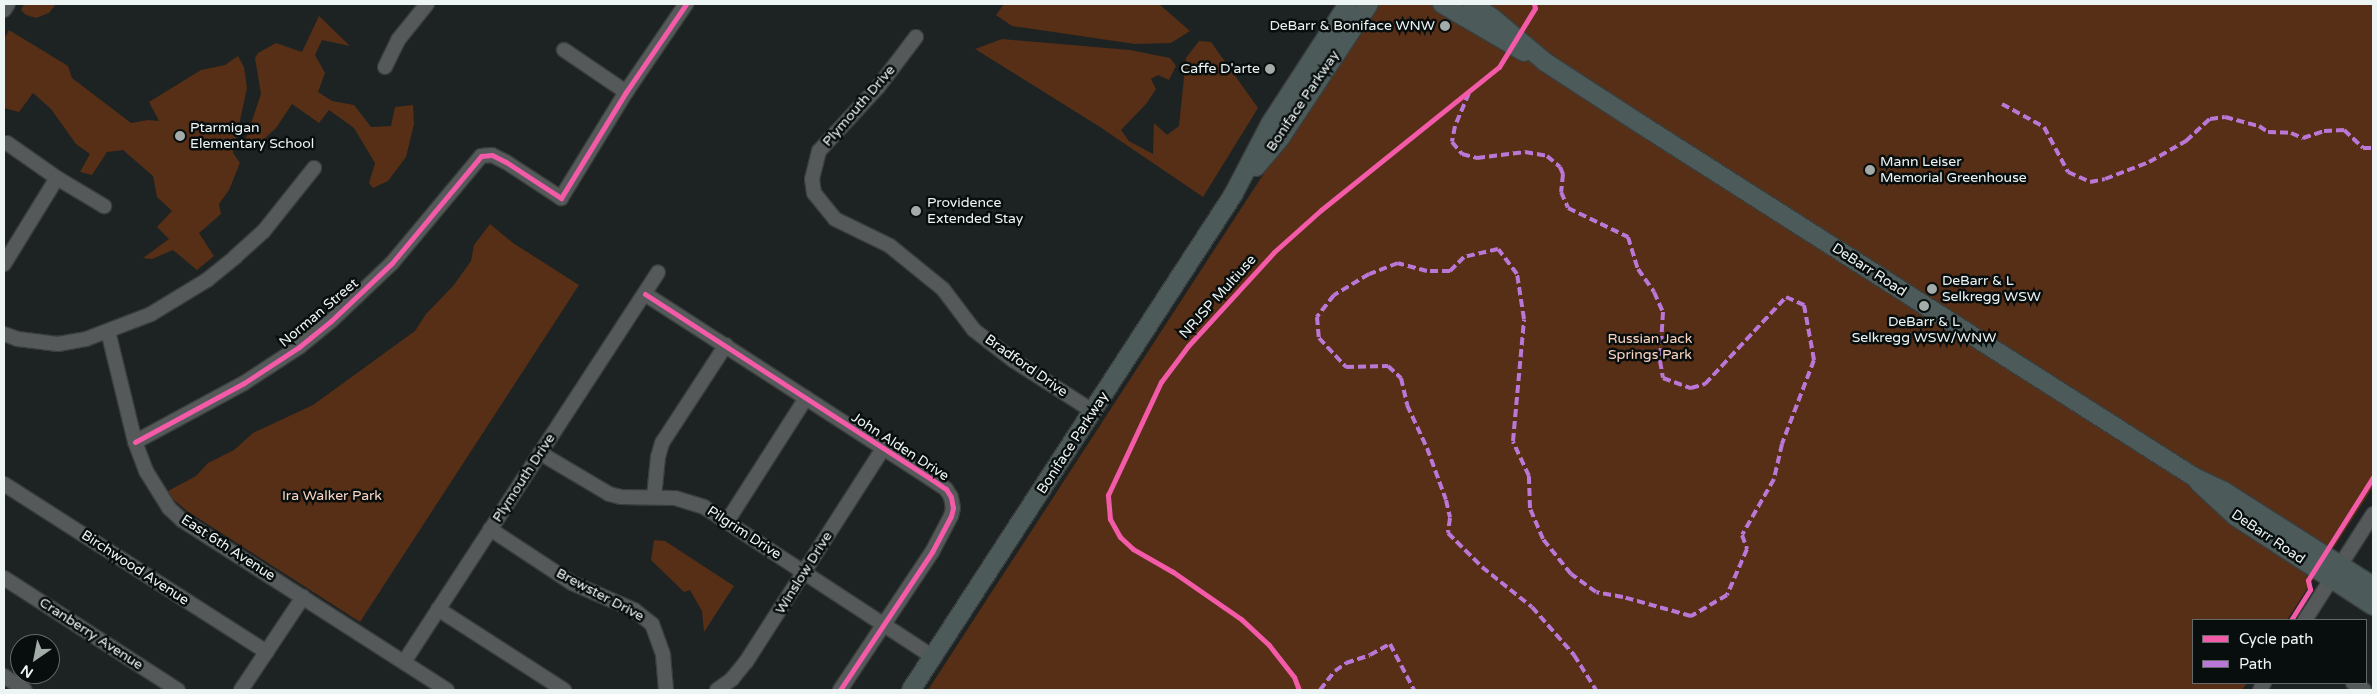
<!DOCTYPE html>
<html>
<head>
<meta charset="utf-8">
<style>
  body { margin:0 }
  #map { position:relative; width:2377px; height:694px; overflow:hidden; background:#1c2322; font-family:"Varela Round",sans-serif }
  div>[style] { position:absolute }
  [style*='--x'] { left:calc(var(--x)*1px); top:calc(var(--y)*1px); width:calc(var(--w)*1px); rotate:calc(var(--a)*1deg) }
  .green>* { inset:0; background:#572e16 }
  .roads { filter:drop-shadow(1px 0 #393e3d) drop-shadow(-1px 0 #393e3d) drop-shadow(0 1px #393e3d) drop-shadow(0 -1px #393e3d) }
  .minor>* { height:14px; margin:-7px; padding:0 7px; transform-origin:7px; border-radius:7px; background:#555959 }
  .major>* { height:18px; margin:-9px; padding:0 9px; transform-origin:9px; border-radius:9px; background:#4c5a59 }
  .quiet>* { height:4px; margin-top:-2px; transform-origin:0; background:repeating-linear-gradient(90deg,#ba77d6 0 8px,transparent 0 12px) }
  .cycleway>* { height:5px; margin:-2.5px; padding:0 2.5px; transform-origin:2.5px; border-radius:2.5px; background:#f35aa7 }
  .dots>* { width:14px; height:14px; translate:-50% -50%; box-sizing:border-box; border:2px solid #080e0d; border-radius:50% }
  span { translate:-50% -50%; white-space:nowrap; text-align:center; line-height:1.15; -webkit-text-stroke:5px #080e0d; paint-order:stroke }
  .poi-label { font-size:14px; color:#edf5f4 }
  .right { translate:-100% -50%; text-align:right }
  .left { translate:0 -50%; text-align:left }
  .street-label { font-size:14px; color:#edf5f4 }
  .park-label { font-size:14px; color:#fcd4c1 }
  .frame { position:absolute; inset:0; border:5px solid #edf5f4; pointer-events:none }
  .legend { position:absolute; left:2192px; top:619px; width:175px; height:65px; box-sizing:border-box; background:#080e0d; border:1px solid #646a69; margin:0; padding:6px 9px; list-style:none; font-size:15px; color:#edf5f4 }
  .legend li { display:flex; align-items:center; gap:10px; height:25px }
  .legend b { width:25px; border:1px solid #646a69 }
  .north { position:absolute; left:10px; top:634px; width:50px; height:50px; box-sizing:border-box; background:#080e0d; border:1px solid #646a69; border-radius:50%; rotate:213deg; font-size:14px; font-weight:700; line-height:20px; text-align:center; color:#edf5f4 }
  .north::after { content:''; display:block; margin:auto; width:18px; height:22px; background:#a4acaa; clip-path:polygon(50% 0,100% 100%,50% 72%,0 100%) }
</style>
</head>
<body>
<div id="map">
  <div class="green">
    <i style="clip-path:polygon(24px 4px,56px 4px,49px 13px,36px 18px,26px 15px,21px 10px)"></i>
    <i style="clip-path:polygon(1004px 4px,1159px 4px,1190px 31px,1171px 43px,1135px 44px,1012px 26px,996px 15px)"></i>
    <i style="clip-path:polygon(1374px 4px,2373px 4px,2373px 487px,2287px 620px,2193px 620px,2193px 683px,2247px 683px,2242px 690px,928px 690px)"></i>
    <i style="clip-path:polygon(319px 16px,350px 46px,322px 40px,315px 55px,325px 73px,318px 92px,332px 101px,354px 105px,371px 127px,391px 126px,395px 107px,413px 105px,414px 124px,406px 157px,388px 181px,373px 188px,369px 183px,375px 163px,354px 128px,329px 110px,319px 123px,292px 104px,276px 128px,252px 150px,244px 144px,261px 94px,255px 58px,258px 53px,276px 43px,302px 52px)"></i>
    <i style="clip-path:polygon(9px 30px,68px 66px,72px 78px,131px 123px,148px 120px,159px 121px,149px 102px,201px 70px,225px 65px,238px 56px,244px 67px,247px 88px,233px 153px,240px 163px,229px 190px,219px 204px,221px 214px,199px 233px,214px 256px,197px 270px,173px 250px,152px 259px,143px 258px,169px 239px,157px 227px,172px 211px,157px 197px,153px 176px,123px 150px,107px 152px,92px 175px,80px 172px,90px 154px,76px 144px,51px 109px,33px 93px,19px 112px,4px 108px,4px 39px)"></i>
    <i style="clip-path:polygon(1002px 39px,1130px 50px,1170px 58px,1176px 66px,1169px 80px,1158px 75px,1151px 79px,1156px 89px,1146px 104px,1121px 130px,1129px 141px,1153px 154px,1154px 123px,1167px 135px,1179px 126px,1186px 58px,1199px 41px,1211px 42px,1258px 108px,1203px 197px,1100px 127px,975px 49px)"></i>
    <i style="clip-path:polygon(490px 224px,513px 243px,579px 285px,360px 622px,187px 511px,173px 499px,168px 491px,196px 476px,208px 463px,234px 450px,253px 433px,313px 405px,415px 331px,426px 314px,453px 286px,471px 261px,474px 245px)"></i>
    <i style="clip-path:polygon(654px 540px,665px 541px,734px 586px,704px 632px,702px 611px,690px 590px,684px 592px,651px 560px)"></i>
  </div>
  <div class="roads">
    <div class="minor">
      <i style="--x:4;--y:10;--w:7;--a:-56"></i>
      <i style="--x:916;--y:37;--w:63;--a:127.2"></i>
      <i style="--x:878;--y:87;--w:87;--a:132.7"></i>
      <i style="--x:819;--y:151;--w:29;--a:104"></i>
      <i style="--x:812;--y:179;--w:14;--a:82"></i>
      <i style="--x:814;--y:193;--w:33;--a:51"></i>
      <i style="--x:835;--y:219;--w:61;--a:26.1"></i>
      <i style="--x:890;--y:246;--w:68;--a:39.1"></i>
      <i style="--x:943;--y:289;--w:51;--a:52.9"></i>
      <i style="--x:974;--y:330;--w:49;--a:37.6"></i>
      <i style="--x:1013;--y:360;--w:96;--a:32.7"></i>
      <i style="--x:564;--y:50;--w:75;--a:34.1"></i>
      <i style="--x:385;--y:67;--w:30;--a:-64"></i>
      <i style="--x:398;--y:40;--w:46;--a:-51.1"></i>
      <i style="--x:7;--y:143;--w:61;--a:35"></i>
      <i style="--x:57;--y:178;--w:55;--a:30.8"></i>
      <i style="--x:4;--y:264;--w:101;--a:-58.4"></i>
      <i style="--x:645;--y:294;--w:341;--a:32.9"></i>
      <i style="--x:931;--y:479;--w:18;--a:34"></i>
      <i style="--x:946;--y:489;--w:9;--a:58"></i>
      <i style="--x:951;--y:497;--w:11;--a:80"></i>
      <i style="--x:953;--y:508;--w:8;--a:104"></i>
      <i style="--x:951;--y:516;--w:41;--a:117.8"></i>
      <i style="--x:932;--y:552;--w:166;--a:123.7"></i>
      <i style="--x:108;--y:331;--w:114;--a:76.3"></i>
      <i style="--x:135;--y:442;--w:31;--a:69"></i>
      <i style="--x:146;--y:471;--w:44;--a:58.1"></i>
      <i style="--x:169;--y:508;--w:18;--a:43"></i>
      <i style="--x:182;--y:520;--w:315;--a:32.7"></i>
      <i style="--x:4;--y:334;--w:15;--a:20"></i>
      <i style="--x:18;--y:339;--w:40;--a:7.1"></i>
      <i style="--x:58;--y:344;--w:28;--a:-10"></i>
      <i style="--x:86;--y:339;--w:70;--a:-21"></i>
      <i style="--x:151;--y:314;--w:66;--a:-31.3"></i>
      <i style="--x:207;--y:280;--w:36;--a:-39"></i>
      <i style="--x:235;--y:257;--w:38;--a:-42"></i>
      <i style="--x:263;--y:232;--w:82;--a:-51.4"></i>
      <i style="--x:135;--y:442;--w:124;--a:-28.4"></i>
      <i style="--x:244;--y:383;--w:66;--a:-33.2"></i>
      <i style="--x:299;--y:347;--w:41;--a:-39.1"></i>
      <i style="--x:331;--y:321;--w:84;--a:-43.6"></i>
      <i style="--x:392;--y:263;--w:139;--a:-50.2"></i>
      <i style="--x:481;--y:156;--w:11;--a:-5"></i>
      <i style="--x:492;--y:155;--w:16;--a:27"></i>
      <i style="--x:506;--y:162;--w:66;--a:33.2"></i>
      <i style="--x:561;--y:198;--w:124;--a:-58.5"></i>
      <i style="--x:626;--y:92;--w:107;--a:-55.7"></i>
      <i style="--x:540;--y:453;--w:80;--a:30.7"></i>
      <i style="--x:609;--y:494;--w:12;--a:14"></i>
      <i style="--x:621;--y:497;--w:54;--a:1.1"></i>
      <i style="--x:675;--y:498;--w:30;--a:17"></i>
      <i style="--x:704;--y:507;--w:274;--a:33.2"></i>
      <i style="--x:4;--y:484;--w:312;--a:32.6"></i>
      <i style="--x:654;--y:497;--w:40;--a:-84.3"></i>
      <i style="--x:658;--y:457;--w:15;--a:-74"></i>
      <i style="--x:662;--y:443;--w:117;--a:-56.9"></i>
      <i style="--x:728;--y:520;--w:145;--a:-57.4"></i>
      <i style="--x:490;--y:529;--w:98;--a:33.4"></i>
      <i style="--x:572;--y:583;--w:68;--a:23.5"></i>
      <i style="--x:634;--y:610;--w:23;--a:38"></i>
      <i style="--x:652;--y:624;--w:33;--a:70"></i>
      <i style="--x:663;--y:655;--w:35;--a:85"></i>
      <i style="--x:4;--y:578;--w:207;--a:32.8"></i>
      <i style="--x:438;--y:609;--w:150;--a:32.7"></i>
      <i style="--x:2305;--y:620;--w:126;--a:-57.3"></i>
      <i style="--x:404;--y:662;--w:465;--a:-56.9"></i>
      <i style="--x:4;--y:676;--w:25;--a:34"></i>
      <i style="--x:2353;--y:683;--w:13;--a:32"></i>
      <i style="--x:241;--y:690;--w:112;--a:-56.3"></i>
      <i style="--x:717;--y:690;--w:19;--a:-36"></i>
      <i style="--x:732;--y:679;--w:22;--a:-51"></i>
      <i style="--x:746;--y:662;--w:253;--a:-57.3"></i>
      <i style="--x:2260;--y:690;--w:8;--a:-60"></i>
    </div>
    <div class="major">
      <i style="--x:1442;--y:4;--w:95;--a:30.3"></i>
      <i style="--x:1472;--y:4;--w:25;--a:34"></i>
      <i style="--x:1493;--y:18;--w:68;--a:40.2"></i>
      <i style="--x:1545;--y:62;--w:116;--a:33"></i>
      <i style="--x:1642;--y:125;--w:655;--a:32.52"></i>
      <i style="--x:2194;--y:477;--w:33;--a:25"></i>
      <i style="--x:2224;--y:491;--w:177;--a:32.5"></i>
      <i style="--x:1256;--y:167;--w:39;--a:-50"></i>
      <i style="--x:1281;--y:137;--w:159;--a:-56.5"></i>
      <i style="--x:2199;--y:483;--w:50;--a:42.6"></i>
      <i style="--x:2236;--y:517;--w:163;--a:33"></i>
      <i style="--x:911;--y:690;--w:591;--a:-56.96"></i>
      <i style="--x:1233;--y:195;--w:80;--a:-62.5"></i>
      <i style="--x:1270;--y:124;--w:143;--a:-57"></i>
    </div>
  </div>
  <div class="quiet">
    <i style="--x:1469;--y:93;--w:36;--a:113"></i>
    <i style="--x:1455;--y:126;--w:16;--a:101"></i>
    <i style="--x:1452;--y:142;--w:16;--a:50"></i>
    <i style="--x:1462;--y:154;--w:16;--a:15"></i>
    <i style="--x:1477;--y:158;--w:48;--a:-7.1"></i>
    <i style="--x:1525;--y:152;--w:22;--a:10"></i>
    <i style="--x:1547;--y:156;--w:17;--a:40"></i>
    <i style="--x:1560;--y:167;--w:8;--a:67"></i>
    <i style="--x:1563;--y:174;--w:18;--a:96"></i>
    <i style="--x:1561;--y:192;--w:17;--a:66"></i>
    <i style="--x:1568;--y:208;--w:67;--a:25.8"></i>
    <i style="--x:1628;--y:237;--w:34;--a:73"></i>
    <i style="--x:1638;--y:269;--w:28;--a:55"></i>
    <i style="--x:1654;--y:292;--w:22;--a:66"></i>
    <i style="--x:1663;--y:312;--w:49;--a:93.5"></i>
    <i style="--x:1660;--y:361;--w:17;--a:80"></i>
    <i style="--x:1663;--y:378;--w:30;--a:20"></i>
    <i style="--x:1691;--y:388;--w:15;--a:-16"></i>
    <i style="--x:1705;--y:384;--w:119;--a:-47"></i>
    <i style="--x:1786;--y:297;--w:20;--a:24"></i>
    <i style="--x:1804;--y:305;--w:56;--a:79.7"></i>
    <i style="--x:1814;--y:360;--w:90;--a:110.9"></i>
    <i style="--x:1782;--y:444;--w:36;--a:103"></i>
    <i style="--x:1774;--y:479;--w:64;--a:119.7"></i>
    <i style="--x:1742;--y:535;--w:15;--a:70"></i>
    <i style="--x:1747;--y:549;--w:50;--a:113.5"></i>
    <i style="--x:1727;--y:595;--w:42;--a:149.7"></i>
    <i style="--x:1691;--y:616;--w:71;--a:-164.4"></i>
    <i style="--x:1623;--y:597;--w:27;--a:-170"></i>
    <i style="--x:1596;--y:592;--w:31;--a:-144"></i>
    <i style="--x:1571;--y:574;--w:45;--a:-128.7"></i>
    <i style="--x:1543;--y:539;--w:34;--a:-113"></i>
    <i style="--x:1530;--y:508;--w:32;--a:-92"></i>
    <i style="--x:1529;--y:476;--w:38;--a:-115"></i>
    <i style="--x:1513;--y:441;--w:122;--a:-84.8"></i>
    <i style="--x:1524;--y:319;--w:46;--a:-98.8"></i>
    <i style="--x:1517;--y:274;--w:31;--a:-127"></i>
    <i style="--x:1498;--y:249;--w:35;--a:167"></i>
    <i style="--x:1464;--y:257;--w:20;--a:135"></i>
    <i style="--x:1450;--y:271;--w:23;--a:180"></i>
    <i style="--x:1427;--y:271;--w:30;--a:-165"></i>
    <i style="--x:1398;--y:263;--w:31;--a:159"></i>
    <i style="--x:1369;--y:274;--w:41;--a:149"></i>
    <i style="--x:1334;--y:295;--w:28;--a:128"></i>
    <i style="--x:1317;--y:317;--w:21;--a:85"></i>
    <i style="--x:1319;--y:338;--w:40;--a:47"></i>
    <i style="--x:1346;--y:367;--w:42;--a:-1.4"></i>
    <i style="--x:1388;--y:366;--w:18;--a:43"></i>
    <i style="--x:1401;--y:378;--w:28;--a:77"></i>
    <i style="--x:1407;--y:405;--w:47;--a:65.1"></i>
    <i style="--x:1427;--y:448;--w:55;--a:69.9"></i>
    <i style="--x:1446;--y:500;--w:18;--a:77"></i>
    <i style="--x:1450;--y:518;--w:15;--a:98"></i>
    <i style="--x:1448;--y:533;--w:48;--a:45"></i>
    <i style="--x:1482;--y:567;--w:64;--a:38.7"></i>
    <i style="--x:1532;--y:607;--w:64;--a:48.8"></i>
    <i style="--x:1574;--y:655;--w:41;--a:57.8"></i>
    <i style="--x:2002;--y:104;--w:48;--a:28.7"></i>
    <i style="--x:2044;--y:127;--w:51;--a:61.9"></i>
    <i style="--x:2068;--y:172;--w:24;--a:24"></i>
    <i style="--x:2090;--y:182;--w:15;--a:-11"></i>
    <i style="--x:2105;--y:179;--w:47;--a:-21.1"></i>
    <i style="--x:2149;--y:162;--w:43;--a:-29.6"></i>
    <i style="--x:2186;--y:141;--w:33;--a:-43"></i>
    <i style="--x:2210;--y:119;--w:15;--a:-8"></i>
    <i style="--x:2225;--y:117;--w:35;--a:15"></i>
    <i style="--x:2259;--y:126;--w:11;--a:34"></i>
    <i style="--x:2268;--y:132;--w:23;--a:2"></i>
    <i style="--x:2291;--y:133;--w:13;--a:23"></i>
    <i style="--x:2303;--y:138;--w:22;--a:-18"></i>
    <i style="--x:2324;--y:131;--w:20;--a:-3"></i>
    <i style="--x:2344;--y:130;--w:26;--a:43"></i>
    <i style="--x:2363;--y:148;--w:10;--a:0"></i>
    <i style="--x:1320;--y:690;--w:24;--a:-52"></i>
    <i style="--x:1335;--y:671;--w:14;--a:-36"></i>
    <i style="--x:1346;--y:663;--w:25;--a:-18"></i>
    <i style="--x:1370;--y:655;--w:23;--a:-29"></i>
    <i style="--x:1390;--y:644;--w:52;--a:62.4"></i>
  </div>
  <div class="cycleway">
    <i style="--x:645;--y:294;--w:341;--a:32.9"></i>
    <i style="--x:931;--y:479;--w:18;--a:34"></i>
    <i style="--x:946;--y:489;--w:9;--a:58"></i>
    <i style="--x:951;--y:497;--w:11;--a:80"></i>
    <i style="--x:953;--y:508;--w:8;--a:104"></i>
    <i style="--x:951;--y:516;--w:41;--a:117.8"></i>
    <i style="--x:932;--y:552;--w:166;--a:123.7"></i>
    <i style="--x:135;--y:442;--w:124;--a:-28.4"></i>
    <i style="--x:244;--y:383;--w:66;--a:-33.2"></i>
    <i style="--x:299;--y:347;--w:41;--a:-39.1"></i>
    <i style="--x:331;--y:321;--w:84;--a:-43.6"></i>
    <i style="--x:392;--y:263;--w:139;--a:-50.2"></i>
    <i style="--x:481;--y:156;--w:11;--a:-5"></i>
    <i style="--x:492;--y:155;--w:16;--a:27"></i>
    <i style="--x:506;--y:162;--w:66;--a:33.2"></i>
    <i style="--x:561;--y:198;--w:124;--a:-58.5"></i>
    <i style="--x:626;--y:92;--w:107;--a:-55.7"></i>
    <i style="--x:2291;--y:620;--w:36;--a:-58"></i>
    <i style="--x:2310;--y:589;--w:9;--a:-103"></i>
    <i style="--x:2308;--y:580;--w:122;--a:-57.7"></i>
    <i style="--x:1299;--y:690;--w:14;--a:-111"></i>
    <i style="--x:1294;--y:677;--w:41;--a:-128"></i>
    <i style="--x:1269;--y:645;--w:38;--a:-137"></i>
    <i style="--x:1241;--y:619;--w:83;--a:-145.3"></i>
    <i style="--x:1173;--y:572;--w:46;--a:-150.1"></i>
    <i style="--x:1133;--y:549;--w:18;--a:-137"></i>
    <i style="--x:1120;--y:537;--w:21;--a:-119"></i>
    <i style="--x:1110;--y:519;--w:24;--a:-95"></i>
    <i style="--x:1108;--y:495;--w:125;--a:-64.9"></i>
    <i style="--x:1161;--y:382;--w:45;--a:-53.1"></i>
    <i style="--x:1188;--y:346;--w:127;--a:-47.5"></i>
    <i style="--x:1274;--y:252;--w:63;--a:-41.8"></i>
    <i style="--x:1321;--y:210;--w:228;--a:-38.8"></i>
    <i style="--x:1499;--y:67;--w:69;--a:-58.6"></i>
    <i style="--x:1535;--y:8;--w:4;--a:-104"></i>
  </div>
  <div class="dots">
    <i style="left:1445px;top:26px;background:#a4acaa"></i>
    <i style="left:1270px;top:69px;background:#a4acaa"></i>
    <i style="left:180px;top:136px;background:#a4acaa"></i>
    <i style="left:1870px;top:170px;background:#a4acaa"></i>
    <i style="left:916px;top:211px;background:#a4acaa"></i>
    <i style="left:1932px;top:289px;background:#a4acaa"></i>
    <i style="left:1924px;top:306px;background:#a4acaa"></i>
  </div>
  <div class="poi-label">
    <span class="right" style="left:1435px;top:26px">DeBarr &amp; Boniface WNW</span>
    <span class="right" style="left:1260px;top:69px">Caffe D'arte</span>
    <span class="left" style="left:190px;top:136px">Ptarmigan<br>Elementary School</span>
    <span class="left" style="left:1880px;top:170px">Mann Leiser<br>Memorial Greenhouse</span>
    <span class="left" style="left:927px;top:211px">Providence<br>Extended Stay</span>
    <span class="left" style="left:1942px;top:289px">DeBarr &amp; L<br>Selkregg WSW</span>
    <span style="left:1924px;top:330px">DeBarr &amp; L<br>Selkregg WSW/WNW</span>
  </div>
  <div class="street-label">
    <span style="left:1303px;top:101px;rotate:-56deg">Boniface Parkway</span>
    <span style="left:859px;top:106px;rotate:-49deg">Plymouth Drive</span>
    <span style="left:1869px;top:270px;rotate:33deg">DeBarr Road</span>
    <span style="left:1218px;top:297px;rotate:-48deg">NRJSP Multiuse</span>
    <span style="left:319px;top:313px;rotate:-40deg">Norman Street</span>
    <span style="left:1026px;top:366px;rotate:35deg">Bradford Drive</span>
    <span style="left:1073px;top:443px;rotate:-57deg">Boniface Parkway</span>
    <span style="left:900px;top:447px;rotate:33deg">John Alden Drive</span>
    <span style="left:524px;top:478px;rotate:-57deg">Plymouth Drive</span>
    <span style="left:744px;top:533px;rotate:33deg">Pilgrim Drive</span>
    <span style="left:2268px;top:537px;rotate:34deg">DeBarr Road</span>
    <span style="left:228px;top:548px;rotate:33deg">East 6th Avenue</span>
    <span style="left:135px;top:568px;rotate:33deg">Birchwood Avenue</span>
    <span style="left:804px;top:573px;rotate:-58deg">Winslow Drive</span>
    <span style="left:600px;top:595px;rotate:28deg">Brewster Drive</span>
    <span style="left:91px;top:634px;rotate:33deg">Cranberry Avenue</span>
  </div>
  <div class="park-label">
    <span style="left:1650px;top:347px">Russian Jack<br>Springs Park</span>
    <span style="left:332px;top:496px">Ira Walker Park</span>
  </div>
  <div class="frame"></div>
  <ul class="legend">
  <li><b style="height:6px;background:#f35aa7"></b>Cycle path</li>
  <li><b style="height:6px;background:#ba77d6"></b>Path</li>
  </ul>
  <div class="north">N</div>
</div>
</body>
</html>
